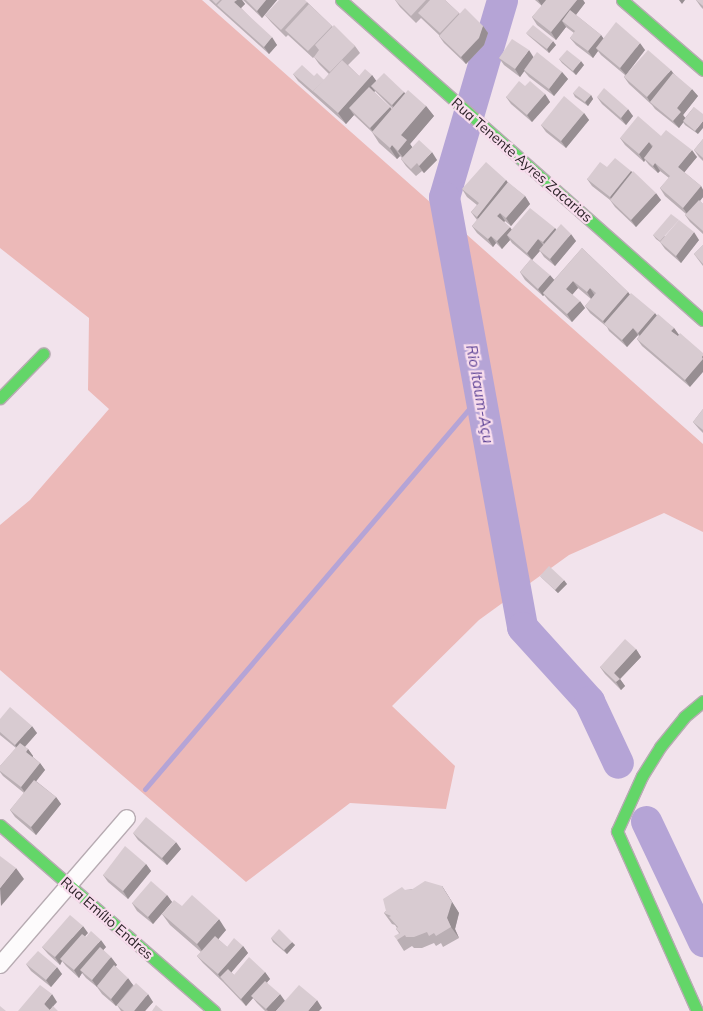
<!DOCTYPE html>
<html>
<head>
<meta charset="utf-8">
<style>
  body { margin:0 }
  #map { position:relative; width:703px; height:1011px; overflow:hidden; background:#f2e3ec; font-family:Mulish,sans-serif }
  div>[style] { position:absolute }
  [style*='--x'] { left:calc(var(--x)*1px); top:calc(var(--y)*1px); width:calc(var(--w)*1px); rotate:calc(var(--a)*1deg) }
  .forest>* { inset:0; background:#ecb9b8 }
  .stream>* { height:5px; margin:-2.5px; padding:0 2.5px; transform-origin:2.5px; border-radius:2.5px; background:#b5a4d6 }
  .river>* { height:31px; margin:-15.5px; padding:0 15.5px; transform-origin:15.5px; border-radius:15.5px; background:#b5a4d6 }
  .roads { filter:drop-shadow(1px 0 #b7abb2) drop-shadow(-1px 0 #b7abb2) drop-shadow(0 1px #b7abb2) drop-shadow(0 -1px #b7abb2) }
  .street>* { height:16px; margin:-8px; padding:0 8px; transform-origin:8px; border-radius:8px; background:#fdfbfc }
  .fast>* { height:11px; margin:-5.5px; padding:0 5.5px; transform-origin:5.5px; border-radius:5.5px; background:#63d668 }
  .wall>* { inset:0; background:#baafb4 }
  .shaded-wall>* { inset:0; background:#978e92 }
  .building>* { inset:0; background:#d8cbd1 }
  span { translate:-50% -50%; white-space:nowrap; text-align:center; line-height:1.15; -webkit-text-stroke:4.5px #f8dded; paint-order:stroke }
  .street-label { font-size:14px; color:#2c2228 }
  .water-label { font-size:15px; color:#5e4496; font-style:italic }
</style>
</head>
<body>
<div id="map">
  <div class="forest">
    <i style="clip-path:polygon(0 0,202px 0,703px 444px,703px 532px,664px 513px,569px 555px,479px 620px,392px 706px,455px 766px,446px 809px,350px 803px,246px 882px,0 670px,0 525px,30px 500px,109px 409px,88px 390px,89px 318px,0 248px)"></i>
  </div>
  <div class="stream">
    <i style="--x:145;--y:789;--w:516;--a:-49.56"></i>
  </div>
  <div class="river">
    <i style="--x:502;--y:0;--w:205;--a:106.4"></i>
    <i style="--x:444;--y:197;--w:437;--a:79.7"></i>
    <i style="--x:522;--y:627;--w:100;--a:47.8"></i>
    <i style="--x:589;--y:701;--w:68;--a:64.9"></i>
    <i style="--x:646;--y:821;--w:133;--a:64.6"></i>
  </div>
  <div class="roads">
    <div class="street">
      <i style="--x:0;--y:965;--w:194;--a:-49.2"></i>
    </div>
    <div class="fast">
      <i style="--x:341;--y:0;--w:483;--a:41.5"></i>
      <i style="--x:622;--y:0;--w:107;--a:40.8"></i>
      <i style="--x:0;--y:398;--w:62;--a:-45.7"></i>
      <i style="--x:0;--y:825;--w:284;--a:41"></i>
      <i style="--x:697;--y:1011;--w:197;--a:-114"></i>
      <i style="--x:617;--y:831;--w:60;--a:-65.6"></i>
      <i style="--x:642;--y:776;--w:34;--a:-58"></i>
      <i style="--x:660;--y:747;--w:38;--a:-51"></i>
      <i style="--x:684;--y:717;--w:25;--a:-40"></i>
    </div>
  </div>
  <div class="wall">
    <i style="clip-path:polygon(209px 0,242px 0,245px 4px,241px 8px,277px 45px,269px 54px)"></i>
    <i style="clip-path:polygon(243px 0,277px 0,262px 18px)"></i>
    <i style="clip-path:polygon(395px 0,445px 0,460px 14px,483px 26px,488px 33px,484px 45px,466px 64px,444px 43px,439px 36px,439px 35px,421px 18px,416px 23px,400px 7px)"></i>
    <i style="clip-path:polygon(535px 0,583px 0,585px 3px,576px 15px,601px 35px,603px 38px,645px 50px,628px 72px,673px 73px,698px 96px,683px 115px,685px 118px,694px 107px,698px 134px,685px 125px,683px 122px,679px 128px,655px 109px,652px 105px,629px 84px,624px 77px,625px 75px,601px 55px,598px 51px,593px 58px,576px 45px,570px 38px,574px 33px,566px 27px,556px 40px,537px 25px,532px 17px,542px 6px)"></i>
    <i style="clip-path:polygon(696px 0,703px 0,703px 9px,701px 7px)"></i>
    <i style="clip-path:polygon(evenodd,307px 2px,333px 27px,355px 46px,360px 53px,348px 65px,359px 76px,372px 75px,376px 81px,404px 92px,405px 94px,426px 106px,434px 116px,410px 144px,412px 147px,437px 160px,424px 173px,422px 171px,416px 176px,406px 166px,401px 159px,402px 158px,400px 156px,397px 159px,379px 143px,372px 132px,354px 115px,346px 124px,298px 81px,293px 74px,314px 76px,324px 80px,329px 74px,319px 64px,314px 57px,313px 58px,288px 35px,286px 37px,271px 22px,265px 15px,307px 2px,375px 91px,392px 108px,392px 109px,374px 92px,375px 91px)"></i>
    <i style="clip-path:polygon(526px 33px,556px 45px,549px 53px,529px 36px)"></i>
    <i style="clip-path:polygon(533px 57px,562px 72px,568px 79px,554px 96px,529px 77px,524px 71px,520px 77px,504px 65px,499px 58px)"></i>
    <i style="clip-path:polygon(559px 59px,584px 65px,576px 75px,562px 63px)"></i>
    <i style="clip-path:polygon(525px 86px,545px 94px,550px 102px,532px 122px,511px 104px,506px 97px)"></i>
    <i style="clip-path:polygon(573px 93px,591px 95px,593px 99px,588px 106px,575px 97px)"></i>
    <i style="clip-path:polygon(597px 97px,633px 116px,626px 125px,602px 104px)"></i>
    <i style="clip-path:polygon(584px 113px,589px 120px,566px 148px,546px 132px,541px 125px)"></i>
    <i style="clip-path:polygon(661px 136px,697px 157px,684px 172px,701px 186px,703px 190px,703px 197px,700px 201px,703px 204px,703px 234px,690px 222px,685px 215px,686px 214px,665px 196px,660px 188px,669px 178px,660px 171px,658px 173px,649px 165px,645px 160px,644px 162px,625px 145px,620px 138px)"></i>
    <i style="clip-path:polygon(703px 139px,703px 161px,699px 157px,694px 150px)"></i>
    <i style="clip-path:polygon(607px 167px,631px 171px,661px 200px,636px 227px,615px 207px,610px 200px,592px 186px,587px 179px)"></i>
    <i style="clip-path:polygon(506px 180px,508px 183px,525px 196px,530px 204px,511px 226px,505px 221px,504px 222px,512px 230px,555px 228px,556px 230px,576px 241px,555px 266px,544px 257px,540px 251px,532px 260px,554px 280px,582px 248px,628px 292px,630px 295px,674px 328px,679px 335px,690px 387px,642px 346px,637px 339px,639px 336px,638px 335px,627px 347px,609px 331px,607px 327px,590px 313px,585px 306px,591px 299px,578px 288px,572px 295px,585px 308px,572px 322px,548px 300px,544px 295px,543px 296px,525px 280px,520px 272px,531px 259px,512px 243px,510px 240px,502px 249px,496px 243px,493px 247px,477px 233px,472px 226px,477px 220px,471px 212px,477px 205px,467px 197px,462px 189px)"></i>
    <i style="clip-path:polygon(653px 235px,699px 240px,681px 263px,665px 249px,660px 242px,656px 239px)"></i>
    <i style="clip-path:polygon(703px 245px,703px 266px,694px 254px)"></i>
    <i style="clip-path:polygon(703px 409px,703px 433px,699px 429px,693px 422px)"></i>
    <i style="clip-path:polygon(540px 576px,567px 584px,558px 593px,543px 579px)"></i>
    <i style="clip-path:polygon(636px 649px,641px 657px,620px 679px,625px 686px,621px 690px,605px 674px,600px 667px)"></i>
    <i style="clip-path:polygon(0 719px,37px 733px,25px 747px,28px 749px,33px 756px,33px 757px,40px 763px,45px 770px,36px 781px,56px 797px,61px 804px,36px 835px,15px 817px,10px 810px,24px 793px,3px 776px,0 772px,0 766px,16px 748px,0 735px)"></i>
    <i style="clip-path:polygon(133px 833px,181px 849px,167px 865px,138px 840px)"></i>
    <i style="clip-path:polygon(146px 864px,151px 871px,128px 899px,108px 882px,103px 875px)"></i>
    <i style="clip-path:polygon(442px 886px,459px 913px,455px 929px,459px 938px,443px 947px,441px 943px,436px 946px,434px 943px,422px 948px,414px 948px,412px 946px,404px 951px,397px 940px,399px 933px,396px 929px,397px 928px,395px 925px,392px 924px,384px 913px,405px 890px)"></i>
    <i style="clip-path:polygon(167px 895px,172px 902px,153px 924px,137px 911px,132px 903px)"></i>
    <i style="clip-path:polygon(182px 906px,226px 930px,218px 939px,227px 947px,243px 946px,248px 953px,231px 972px,234px 975px,265px 972px,270px 979px,267px 982px,276px 1011px,265px 1011px,257px 1003px,253px 998px,246px 1006px,223px 982px,203px 963px,197px 956px,201px 952px,170px 925px,162px 914px)"></i>
    <i style="clip-path:polygon(88px 933px,84px 936px,106px 947px,103px 950px,117px 965px,115px 966px,133px 985px,153px 1002px,145px 1011px,121px 1011px,117px 1005px,116px 1006px,102px 994px,97px 987px,86px 978px,82px 973px,79px 978px,66px 966px,62px 961px,60px 965px,48px 954px,42px 947px)"></i>
    <i style="clip-path:polygon(271px 938px,295px 945px,287px 954px,273px 942px)"></i>
    <i style="clip-path:polygon(26px 964px,62px 974px,51px 987px,31px 971px)"></i>
  </div>
  <div class="shaded-wall">
    <i style="clip-path:polygon(237px 0,242px 0,245px 4px,239px 10px,234px 2px)"></i>
    <i style="clip-path:polygon(266px 0,277px 0,262px 18px,257px 11px)"></i>
    <i style="clip-path:polygon(538px 0,547px 0,542px 6px)"></i>
    <i style="clip-path:polygon(577px 0,583px 0,585px 3px,568px 25px,562px 21px,566px 27px,556px 40px,551px 32px)"></i>
    <i style="clip-path:polygon(679px 0,685px 0,682px 4px)"></i>
    <i style="clip-path:polygon(483px 26px,488px 33px,484px 45px,466px 64px,461px 57px)"></i>
    <i style="clip-path:polygon(601px 35px,606px 42px,596px 48px,598px 51px,593px 58px,588px 51px)"></i>
    <i style="clip-path:polygon(272px 37px,277px 45px,269px 54px,264px 47px)"></i>
    <i style="clip-path:polygon(553px 41px,556px 45px,549px 53px,547px 49px)"></i>
    <i style="clip-path:polygon(640px 43px,645px 50px,626px 75px,620px 68px)"></i>
    <i style="clip-path:polygon(529px 50px,534px 58px,520px 77px,515px 69px)"></i>
    <i style="clip-path:polygon(581px 61px,584px 65px,576px 75px,573px 71px)"></i>
    <i style="clip-path:polygon(671px 70px,676px 77px,650px 102px,647px 97px)"></i>
    <i style="clip-path:polygon(562px 72px,568px 79px,554px 96px,549px 89px)"></i>
    <i style="clip-path:polygon(372px 75px,380px 86px,371px 86px,375px 91px,355px 113px,349px 108px,354px 115px,346px 124px,338px 113px)"></i>
    <i style="clip-path:polygon(692px 89px,698px 96px,683px 115px,686px 119px,679px 128px,673px 121px,677px 108px)"></i>
    <i style="clip-path:polygon(404px 92px,409px 99px,397px 112px,392px 105px)"></i>
    <i style="clip-path:polygon(545px 94px,550px 102px,532px 122px,527px 115px)"></i>
    <i style="clip-path:polygon(591px 95px,593px 99px,588px 106px,585px 102px)"></i>
    <i style="clip-path:polygon(426px 106px,434px 116px,410px 144px,415px 151px,406px 161px,398px 151px,401px 135px)"></i>
    <i style="clip-path:polygon(390px 107px,395px 114px,376px 135px,370px 128px)"></i>
    <i style="clip-path:polygon(628px 109px,633px 116px,626px 125px,621px 118px)"></i>
    <i style="clip-path:polygon(584px 113px,589px 120px,566px 148px,561px 141px)"></i>
    <i style="clip-path:polygon(703px 121px,703px 128px,698px 134px,695px 131px)"></i>
    <i style="clip-path:polygon(649px 142px,654px 150px,644px 158px,645px 160px,644px 162px,639px 154px)"></i>
    <i style="clip-path:polygon(392px 145px,400px 156px,397px 159px,390px 148px)"></i>
    <i style="clip-path:polygon(692px 150px,697px 157px,683px 174px,678px 167px)"></i>
    <i style="clip-path:polygon(432px 152px,437px 160px,424px 173px,419px 166px)"></i>
    <i style="clip-path:polygon(655px 163px,660px 171px,658px 173px,653px 166px)"></i>
    <i style="clip-path:polygon(631px 171px,636px 178px,615px 204px,610px 197px)"></i>
    <i style="clip-path:polygon(506px 180px,512px 188px,482px 224px,477px 217px)"></i>
    <i style="clip-path:polygon(701px 186px,703px 190px,703px 197px,688px 215px,683px 208px)"></i>
    <i style="clip-path:polygon(656px 193px,661px 200px,636px 227px,631px 220px)"></i>
    <i style="clip-path:polygon(525px 196px,530px 204px,511px 226px,506px 218px)"></i>
    <i style="clip-path:polygon(500px 213px,505px 221px,502px 224px,497px 216px)"></i>
    <i style="clip-path:polygon(510px 227px,515px 235px,507px 235px,510px 240px,502px 249px,497px 241px)"></i>
    <i style="clip-path:polygon(555px 228px,560px 235px,548px 250px,543px 242px)"></i>
    <i style="clip-path:polygon(694px 232px,699px 240px,681px 263px,676px 256px)"></i>
    <i style="clip-path:polygon(571px 234px,576px 241px,555px 266px,550px 259px)"></i>
    <i style="clip-path:polygon(491px 236px,496px 243px,493px 247px,488px 239px)"></i>
    <i style="clip-path:polygon(538px 239px,544px 246px,532px 260px,527px 253px)"></i>
    <i style="clip-path:polygon(550px 275px,556px 282px,543px 293px,544px 295px,543px 296px,538px 289px)"></i>
    <i style="clip-path:polygon(573px 281px,578px 288px,571px 296px,566px 289px)"></i>
    <i style="clip-path:polygon(590px 288px,595px 296px,592px 300px,587px 292px)"></i>
    <i style="clip-path:polygon(628px 292px,633px 299px,606px 325px,603px 321px)"></i>
    <i style="clip-path:polygon(580px 301px,585px 308px,572px 322px,567px 314px)"></i>
    <i style="clip-path:polygon(655px 313px,660px 321px,643px 340px,638px 333px)"></i>
    <i style="clip-path:polygon(633px 328px,638px 335px,627px 347px,622px 340px)"></i>
    <i style="clip-path:polygon(674px 328px,679px 335px,677px 338px,671px 331px)"></i>
    <i style="clip-path:polygon(703px 355px,703px 372px,690px 387px,685px 380px)"></i>
    <i style="clip-path:polygon(564px 580px,567px 584px,558px 593px,555px 590px)"></i>
    <i style="clip-path:polygon(636px 649px,641px 657px,620px 679px,625px 686px,621px 690px,616px 682px,614px 673px)"></i>
    <i style="clip-path:polygon(32px 726px,37px 733px,20px 752px,15px 745px)"></i>
    <i style="clip-path:polygon(28px 749px,33px 756px,31px 759px,26px 752px)"></i>
    <i style="clip-path:polygon(40px 763px,45px 770px,26px 794px,21px 787px)"></i>
    <i style="clip-path:polygon(56px 797px,61px 804px,36px 835px,31px 827px)"></i>
    <i style="clip-path:polygon(176px 842px,181px 849px,167px 865px,162px 858px)"></i>
    <i style="clip-path:polygon(146px 864px,151px 871px,128px 899px,123px 891px)"></i>
    <i style="clip-path:polygon(16px 868px,24px 879px,1px 906px,0 888px)"></i>
    <i style="clip-path:polygon(442px 886px,459px 913px,455px 929px,459px 938px,451px 927px,447px 918px)"></i>
    <i style="clip-path:polygon(167px 895px,172px 902px,153px 924px,148px 917px)"></i>
    <i style="clip-path:polygon(219px 919px,226px 930px,205px 955px,197px 944px)"></i>
    <i style="clip-path:polygon(83px 926px,88px 933px,63px 961px,60px 959px,62px 961px,60px 965px,55px 957px)"></i>
    <i style="clip-path:polygon(101px 940px,106px 947px,83px 973px,80px 970px,82px 973px,79px 978px,74px 970px)"></i>
    <i style="clip-path:polygon(292px 942px,295px 945px,287px 954px,284px 950px)"></i>
    <i style="clip-path:polygon(243px 946px,248px 953px,224px 981px,220px 977px,223px 982px,218px 974px)"></i>
    <i style="clip-path:polygon(111px 957px,117px 965px,97px 987px,92px 980px)"></i>
    <i style="clip-path:polygon(57px 967px,62px 974px,51px 987px,46px 980px)"></i>
    <i style="clip-path:polygon(265px 972px,270px 979px,253px 998px,251px 996px,253px 998px,246px 1006px,241px 999px)"></i>
    <i style="clip-path:polygon(128px 978px,133px 985px,116px 1006px,111px 999px)"></i>
    <i style="clip-path:polygon(52px 994px,57px 1002px,49px 1011px,44px 1004px)"></i>
    <i style="clip-path:polygon(148px 994px,153px 1002px,145px 1011px,134px 1011px)"></i>
    <i style="clip-path:polygon(280px 994px,285px 1001px,276px 1011px,268px 1011px,266px 1009px)"></i>
    <i style="clip-path:polygon(317px 1000px,322px 1008px,319px 1011px,308px 1011px)"></i>
  </div>
  <div class="building">
    <i style="clip-path:polygon(212px 0,220px 0,216px 4px)"></i>
    <i style="clip-path:polygon(222px 0,237px 0,234px 2px,272px 37px,264px 47px,217px 5px)"></i>
    <i style="clip-path:polygon(246px 0,266px 0,257px 11px)"></i>
    <i style="clip-path:polygon(279px 0,305px 0,307px 2px,281px 30px,265px 15px)"></i>
    <i style="clip-path:polygon(395px 0,426px 0,411px 16px)"></i>
    <i style="clip-path:polygon(430px 0,445px 0,459px 13px,440px 33px,418px 13px)"></i>
    <i style="clip-path:polygon(546px 0,577px 0,551px 32px,532px 17px)"></i>
    <i style="clip-path:polygon(696px 0,703px 0,703px 6px)"></i>
    <i style="clip-path:polygon(309px 4px,332px 26px,308px 51px,285px 30px)"></i>
    <i style="clip-path:polygon(465px 8px,483px 26px,479px 38px,461px 57px,439px 36px)"></i>
    <i style="clip-path:polygon(570px 10px,601px 35px,588px 51px,570px 38px,575px 31px,562px 21px)"></i>
    <i style="clip-path:polygon(616px 22px,640px 43px,620px 68px,596px 48px)"></i>
    <i style="clip-path:polygon(334px 25px,355px 46px,330px 72px,314px 57px,319px 50px,315px 45px)"></i>
    <i style="clip-path:polygon(533px 25px,553px 41px,547px 49px,526px 33px)"></i>
    <i style="clip-path:polygon(512px 39px,529px 50px,515px 69px,499px 58px)"></i>
    <i style="clip-path:polygon(567px 50px,581px 61px,573px 71px,559px 59px)"></i>
    <i style="clip-path:polygon(648px 50px,671px 70px,647px 97px,624px 77px)"></i>
    <i style="clip-path:polygon(537px 52px,562px 72px,549px 89px,524px 70px)"></i>
    <i style="clip-path:polygon(342px 60px,359px 76px,365px 69px,372px 75px,338px 113px,313px 91px)"></i>
    <i style="clip-path:polygon(302px 65px,314px 76px,317px 73px,324px 80px,313px 91px,316px 94px,293px 74px)"></i>
    <i style="clip-path:polygon(384px 73px,404px 92px,392px 105px,371px 86px)"></i>
    <i style="clip-path:polygon(673px 73px,692px 89px,677px 108px,681px 112px,673px 121px,650px 102px)"></i>
    <i style="clip-path:polygon(519px 81px,525px 86px,530px 81px,545px 94px,527px 115px,506px 97px)"></i>
    <i style="clip-path:polygon(579px 86px,591px 95px,585px 102px,573px 93px)"></i>
    <i style="clip-path:polygon(369px 87px,390px 107px,370px 128px,349px 108px)"></i>
    <i style="clip-path:polygon(604px 88px,628px 109px,621px 118px,597px 97px)"></i>
    <i style="clip-path:polygon(408px 90px,426px 106px,401px 135px,407px 140px,398px 151px,392px 145px,390px 148px,372px 132px)"></i>
    <i style="clip-path:polygon(564px 96px,584px 113px,561px 141px,541px 125px)"></i>
    <i style="clip-path:polygon(694px 107px,703px 114px,703px 121px,695px 131px,683px 121px)"></i>
    <i style="clip-path:polygon(638px 116px,661px 136px,666px 130px,692px 150px,678px 167px,701px 186px,683px 208px,660px 188px,670px 176px,655px 163px,653px 166px,644px 158px,653px 146px,649px 142px,639px 154px,620px 138px)"></i>
    <i style="clip-path:polygon(703px 139px,703px 158px,694px 150px)"></i>
    <i style="clip-path:polygon(419px 140px,432px 152px,419px 166px,417px 163px,411px 169px,401px 159px)"></i>
    <i style="clip-path:polygon(615px 158px,631px 171px,610px 197px,587px 179px,600px 162px,607px 167px)"></i>
    <i style="clip-path:polygon(486px 162px,506px 180px,477px 217px,471px 212px,479px 203px,462px 189px)"></i>
    <i style="clip-path:polygon(633px 171px,656px 193px,631px 220px,610px 200px)"></i>
    <i style="clip-path:polygon(508px 182px,525px 196px,506px 218px,500px 213px,497px 216px,510px 227px,497px 241px,491px 236px,488px 239px,472px 226px)"></i>
    <i style="clip-path:polygon(699px 200px,703px 204px,703px 231px,685px 215px)"></i>
    <i style="clip-path:polygon(530px 208px,555px 228px,543px 242px,538px 239px,527px 253px,507px 235px)"></i>
    <i style="clip-path:polygon(671px 214px,679px 220px,660px 241px,653px 235px)"></i>
    <i style="clip-path:polygon(679px 220px,694px 232px,676px 256px,660px 242px)"></i>
    <i style="clip-path:polygon(561px 224px,571px 234px,550px 259px,539px 250px)"></i>
    <i style="clip-path:polygon(703px 245px,703px 264px,694px 254px)"></i>
    <i style="clip-path:polygon(582px 248px,628px 292px,603px 321px,585px 306px,596px 293px,590px 288px,587px 292px,573px 281px,566px 289px,580px 301px,567px 314px,543px 293px)"></i>
    <i style="clip-path:polygon(531px 259px,550px 275px,538px 289px,520px 272px)"></i>
    <i style="clip-path:polygon(631px 293px,655px 313px,638px 333px,633px 328px,622px 340px,604px 324px)"></i>
    <i style="clip-path:polygon(658px 314px,674px 328px,671px 331px,678px 336px,680px 333px,703px 353px,703px 355px,702px 357px,703px 359px,685px 380px,637px 339px)"></i>
    <i style="clip-path:polygon(703px 409px,703px 430px,693px 422px)"></i>
    <i style="clip-path:polygon(549px 566px,564px 580px,555px 590px,540px 576px)"></i>
    <i style="clip-path:polygon(625px 639px,636px 649px,614px 673px,620px 679px,616px 682px,600px 667px)"></i>
    <i style="clip-path:polygon(10px 707px,32px 726px,15px 745px,0 732px,0 719px)"></i>
    <i style="clip-path:polygon(20px 743px,28px 749px,26px 752px,40px 763px,21px 787px,0 771px,0 766px)"></i>
    <i style="clip-path:polygon(34px 780px,56px 797px,31px 827px,10px 810px)"></i>
    <i style="clip-path:polygon(146px 817px,176px 842px,162px 858px,133px 833px)"></i>
    <i style="clip-path:polygon(125px 846px,146px 864px,123px 891px,103px 875px)"></i>
    <i style="clip-path:polygon(0 856px,16px 868px,0 888px)"></i>
    <i style="clip-path:polygon(151px 881px,167px 895px,148px 917px,132px 903px)"></i>
    <i style="clip-path:polygon(425px 881px,442px 886px,452px 902px,447px 918px,451px 927px,436px 936px,434px 933px,429px 936px,427px 932px,414px 937px,406px 937px,405px 935px,397px 940px,394px 936px,400px 933px,396px 929px,398px 927px,389px 917px,391px 916px,384px 913px,386px 911px,383px 899px,402px 887px,405px 890px,411px 890px)"></i>
    <i style="clip-path:polygon(192px 895px,219px 919px,197px 944px,162px 914px,174px 900px,182px 906px)"></i>
    <i style="clip-path:polygon(70px 915px,83px 926px,55px 957px,42px 947px)"></i>
    <i style="clip-path:polygon(279px 929px,292px 942px,284px 950px,271px 938px)"></i>
    <i style="clip-path:polygon(91px 931px,101px 940px,74px 970px,60px 959px,82px 934px,86px 937px)"></i>
    <i style="clip-path:polygon(215px 936px,227px 947px,234px 938px,243px 946px,218px 974px,197px 956px)"></i>
    <i style="clip-path:polygon(100px 947px,111px 957px,92px 980px,80px 970px)"></i>
    <i style="clip-path:polygon(38px 951px,57px 967px,46px 980px,26px 964px)"></i>
    <i style="clip-path:polygon(249px 957px,265px 972px,241px 999px,220px 977px,228px 969px,234px 975px)"></i>
    <i style="clip-path:polygon(114px 965px,128px 978px,111px 999px,97px 986px)"></i>
    <i style="clip-path:polygon(265px 981px,280px 994px,266px 1009px,251px 996px)"></i>
    <i style="clip-path:polygon(136px 983px,148px 994px,134px 1011px,124px 1011px,117px 1005px)"></i>
    <i style="clip-path:polygon(40px 985px,52px 994px,44px 1004px,50px 1010px,53px 1006px,58px 1011px,18px 1011px)"></i>
    <i style="clip-path:polygon(299px 985px,317px 1000px,308px 1011px,276px 1011px)"></i>
    <i style="clip-path:polygon(156px 1005px,163px 1011px,152px 1011px)"></i>
    <i style="clip-path:polygon(0 1006px,6px 1011px,0 1011px)"></i>
  </div>
  <div class="street-label">
    <span style="left:522px;top:160px;rotate:41deg">Rua Tenente Ayres Zacarias</span>
    <span style="left:107px;top:918px;rotate:41deg">Rua Emílio Endres</span>
  </div>
  <div class="water-label">
    <span style="left:480px;top:394px;rotate:80deg">Rio Itaum-Açu</span>
  </div>
</div>
</body>
</html>
